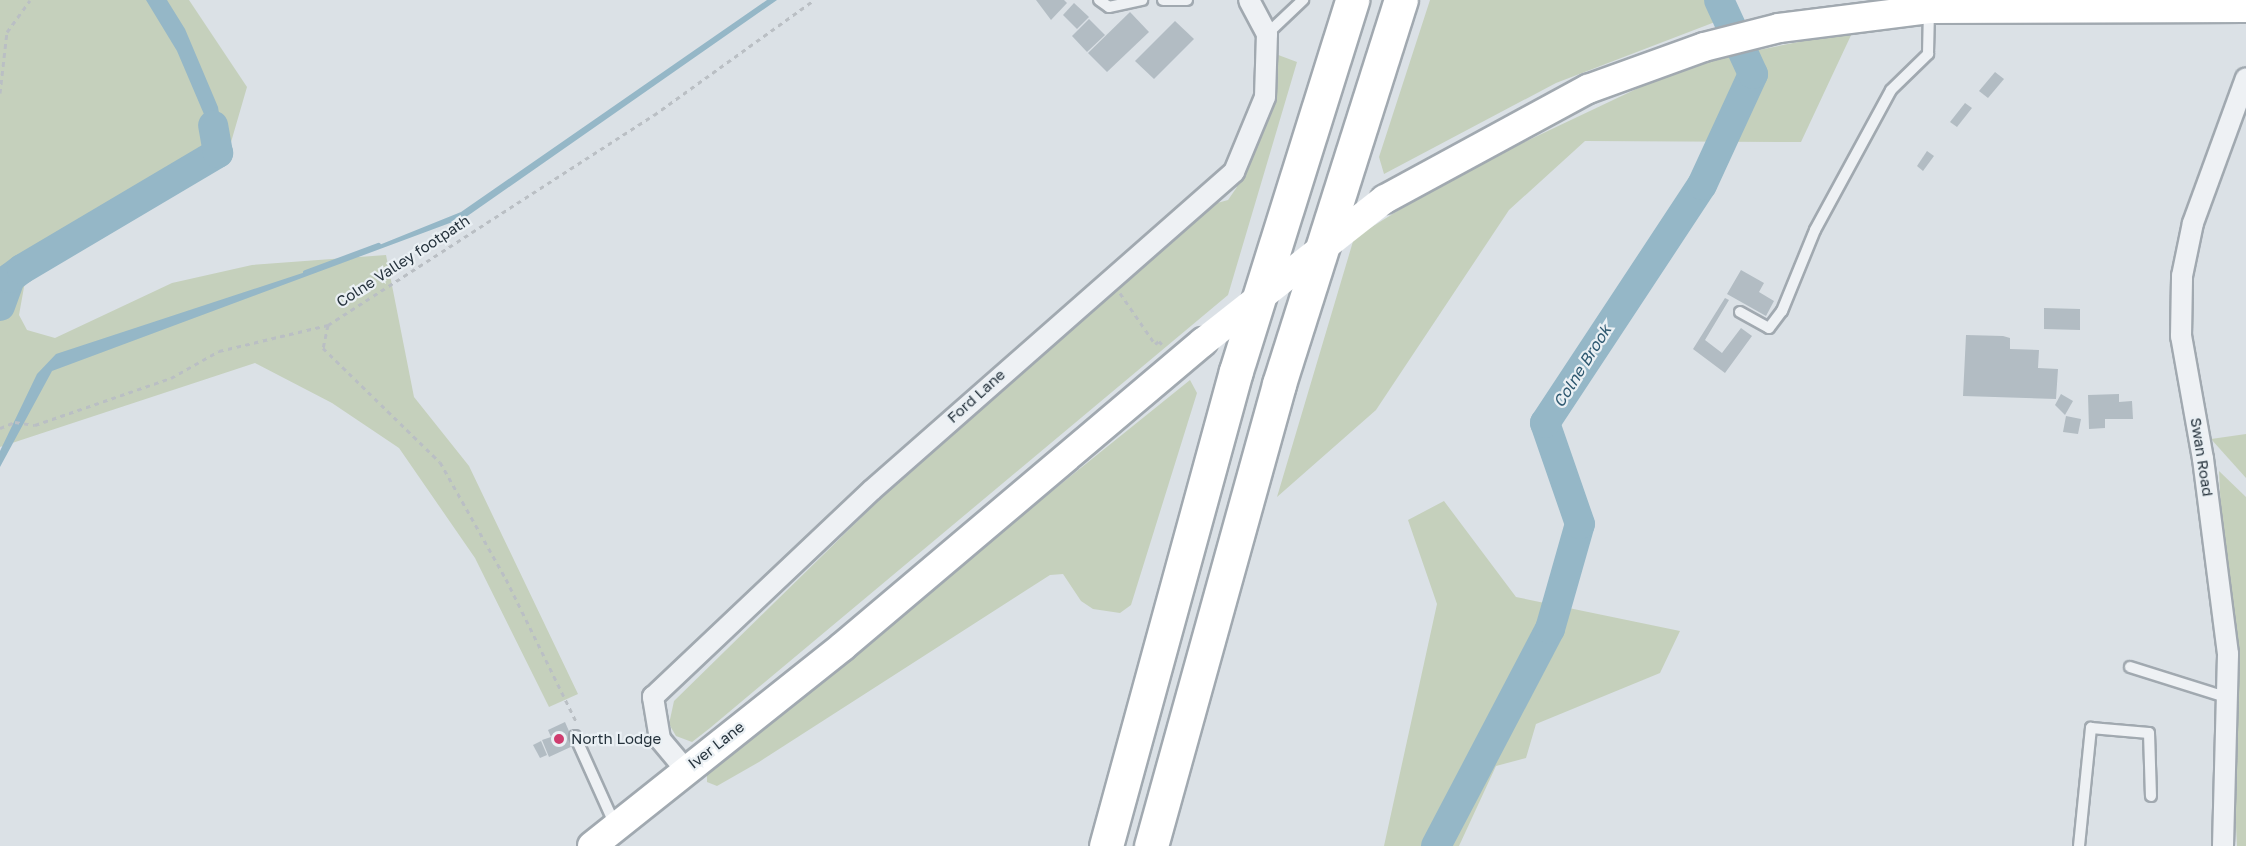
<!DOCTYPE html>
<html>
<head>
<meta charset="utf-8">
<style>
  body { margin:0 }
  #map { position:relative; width:2246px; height:846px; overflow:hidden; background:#dbe1e6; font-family:"Golos Text",sans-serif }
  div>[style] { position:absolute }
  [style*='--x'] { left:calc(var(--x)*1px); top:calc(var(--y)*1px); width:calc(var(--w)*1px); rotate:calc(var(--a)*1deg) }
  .green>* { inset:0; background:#c5d0bc }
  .water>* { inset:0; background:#95b7c7 }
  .stream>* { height:5px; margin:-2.5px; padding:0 2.5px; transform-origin:2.5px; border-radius:2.5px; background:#95b7c7 }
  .river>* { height:30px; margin:-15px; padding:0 15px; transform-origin:15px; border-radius:15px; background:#95b7c7 }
  .building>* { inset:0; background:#b2bcc3 }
  .path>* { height:3px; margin-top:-1.5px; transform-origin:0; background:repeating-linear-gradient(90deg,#babfc4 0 4.5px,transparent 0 9px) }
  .roads { filter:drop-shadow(2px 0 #a1a9b0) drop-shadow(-2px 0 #a1a9b0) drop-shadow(0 2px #a1a9b0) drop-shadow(0 -2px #a1a9b0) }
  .service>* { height:10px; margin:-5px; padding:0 5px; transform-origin:5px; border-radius:5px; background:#eef1f4 }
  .minor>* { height:20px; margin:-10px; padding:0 10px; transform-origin:10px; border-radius:10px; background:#eef1f4 }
  .secondary>* { height:28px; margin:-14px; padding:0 14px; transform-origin:14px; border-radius:14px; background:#fff }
  .motorway>* { height:33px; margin:-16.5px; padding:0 16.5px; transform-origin:16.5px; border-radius:16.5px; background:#fff }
  .secondary-bridge>* { height:28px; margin:-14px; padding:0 14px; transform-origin:14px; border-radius:14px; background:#fff }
  .dots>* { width:16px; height:16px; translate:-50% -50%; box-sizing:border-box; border:3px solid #eaf0f4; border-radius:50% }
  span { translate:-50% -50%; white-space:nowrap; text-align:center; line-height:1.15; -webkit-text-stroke:4.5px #eaf0f4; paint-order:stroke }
  .street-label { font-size:15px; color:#25323c }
  .poi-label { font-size:15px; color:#25323c }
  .left { translate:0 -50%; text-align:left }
  .water-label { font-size:16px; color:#2f5970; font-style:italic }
</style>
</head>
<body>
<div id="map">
  <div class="green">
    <i style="clip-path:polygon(0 0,189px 0,247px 87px,227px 156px,82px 248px,26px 276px,19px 315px,27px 330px,55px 338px,172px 283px,252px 265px,386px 255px,414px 397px,469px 466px,578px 694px,549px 707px,475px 558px,399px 448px,332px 403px,255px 363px,0 447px)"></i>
    <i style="clip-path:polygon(1430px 0,1708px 0,1715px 22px,1556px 83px,1384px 174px,1379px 157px)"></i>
    <i style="clip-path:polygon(1853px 31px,1801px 142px,1585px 141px,1509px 210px,1376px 410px,1277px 497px,1354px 238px,1457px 174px,1689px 64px)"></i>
    <i style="clip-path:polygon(1273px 53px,1297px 62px,1228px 295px,710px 728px,692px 742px,676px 736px,669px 724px,674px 701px,973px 408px,1210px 205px,1228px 200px,1237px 187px,1235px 173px)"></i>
    <i style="clip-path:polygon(1190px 380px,1197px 393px,1131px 605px,1120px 613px,1093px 609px,1081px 601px,1063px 574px,1050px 575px,759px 762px,717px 786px,707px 782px,707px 769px)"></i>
    <i style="clip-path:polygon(2246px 434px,2246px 478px,2211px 439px)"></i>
    <i style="clip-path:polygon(2219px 471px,2246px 497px,2246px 846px,2237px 846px)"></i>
    <i style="clip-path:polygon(1444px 501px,1516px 597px,1680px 631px,1660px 673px,1536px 724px,1526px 758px,1496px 766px,1459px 846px,1384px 846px,1437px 604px,1408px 520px)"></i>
  </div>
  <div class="water">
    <i style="clip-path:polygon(146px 0,167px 0,185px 29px,218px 107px,225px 151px,219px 157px,210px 159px,216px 145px,212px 133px,177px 51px)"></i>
    <i style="clip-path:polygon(767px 0,777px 0,466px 217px,52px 371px,0 467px,0 451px,37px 374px,56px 354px,342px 260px,461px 212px)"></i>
  </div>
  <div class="stream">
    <i style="--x:305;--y:272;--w:78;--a:-20.3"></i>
  </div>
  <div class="river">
    <i style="--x:0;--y:306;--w:30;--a:-70"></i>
    <i style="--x:10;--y:278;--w:15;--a:-37"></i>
    <i style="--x:22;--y:269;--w:228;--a:-30.6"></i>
    <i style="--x:218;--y:153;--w:28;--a:-100"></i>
    <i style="--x:1436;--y:846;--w:245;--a:-62.3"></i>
    <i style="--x:1550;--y:629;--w:109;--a:-74.1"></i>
    <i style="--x:1580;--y:524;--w:107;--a:-109.1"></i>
    <i style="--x:1545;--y:423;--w:285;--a:-56.6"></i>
    <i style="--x:1702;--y:185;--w:122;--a:-65.3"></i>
    <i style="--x:1753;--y:74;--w:81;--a:-114.7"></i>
  </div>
  <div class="building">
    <i style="clip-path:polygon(1036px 0,1064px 0,1067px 3px,1051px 20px)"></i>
    <i style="clip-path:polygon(1074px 3px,1089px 17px,1077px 29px,1063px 15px)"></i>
    <i style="clip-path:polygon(1130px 12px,1149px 32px,1107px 72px,1088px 53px)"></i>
    <i style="clip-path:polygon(1089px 19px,1105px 35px,1087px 52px,1072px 36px)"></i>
    <i style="clip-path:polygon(1175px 21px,1194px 39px,1154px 79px,1135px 61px)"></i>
    <i style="clip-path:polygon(1995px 72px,2004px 79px,1988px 98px,1979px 91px)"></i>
    <i style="clip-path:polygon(1965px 103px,1972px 108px,1957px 127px,1950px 122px)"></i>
    <i style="clip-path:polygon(1927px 151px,1934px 156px,1923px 171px,1917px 166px)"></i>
    <i style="clip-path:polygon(1741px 270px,1764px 283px,1759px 292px,1774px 301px,1766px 316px,1727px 294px)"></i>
    <i style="clip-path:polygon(1725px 298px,1729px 300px,1705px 340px,1722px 353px,1741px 328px,1752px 336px,1725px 373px,1693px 349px)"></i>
    <i style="clip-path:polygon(2044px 308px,2080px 309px,2080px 330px,2044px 329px)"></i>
    <i style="clip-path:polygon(1966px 335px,2003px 336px,2010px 338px,2010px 349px,2039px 350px,2038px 368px,2058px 369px,2056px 399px,1963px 396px)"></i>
    <i style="clip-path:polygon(2061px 394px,2073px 401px,2065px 415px,2055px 405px)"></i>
    <i style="clip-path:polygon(2119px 394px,2119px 402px,2132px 401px,2133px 419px,2105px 419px,2105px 428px,2089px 429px,2088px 395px)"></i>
    <i style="clip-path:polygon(2066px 416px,2081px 419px,2078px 434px,2063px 432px)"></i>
    <i style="clip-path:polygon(565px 722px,575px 745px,549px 757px,542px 740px,551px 737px,548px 730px)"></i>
    <i style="clip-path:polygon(541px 741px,547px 755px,540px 758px,533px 745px)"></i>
  </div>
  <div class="path">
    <i style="--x:0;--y:93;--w:61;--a:-83.5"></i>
    <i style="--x:7;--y:32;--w:39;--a:-54"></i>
    <i style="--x:1120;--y:293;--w:62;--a:55.5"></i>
    <i style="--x:1155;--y:344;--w:5;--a:-37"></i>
    <i style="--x:1159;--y:341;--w:9;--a:49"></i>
    <i style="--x:328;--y:325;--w:24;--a:102"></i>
    <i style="--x:323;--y:348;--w:163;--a:44.3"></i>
    <i style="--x:440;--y:462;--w:134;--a:60.6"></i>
    <i style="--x:506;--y:579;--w:161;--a:63.8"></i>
    <i style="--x:0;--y:428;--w:16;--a:-22"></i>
    <i style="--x:15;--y:422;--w:20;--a:9"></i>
    <i style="--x:35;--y:425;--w:144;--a:-19.1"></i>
    <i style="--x:171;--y:378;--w:55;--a:-29.4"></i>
    <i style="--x:219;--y:351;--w:112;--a:-13.4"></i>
    <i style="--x:328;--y:325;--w:388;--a:-32.8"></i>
    <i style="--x:654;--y:115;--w:197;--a:-35.7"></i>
  </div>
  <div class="roads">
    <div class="service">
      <i style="--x:1099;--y:0;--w:12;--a:35"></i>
      <i style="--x:1109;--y:7;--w:34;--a:-12"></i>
      <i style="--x:1163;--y:0;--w:24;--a:0"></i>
      <i style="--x:1267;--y:34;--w:50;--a:-43.4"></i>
      <i style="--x:1740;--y:312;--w:33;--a:29"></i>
      <i style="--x:1769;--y:328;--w:21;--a:-53"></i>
      <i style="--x:1782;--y:311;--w:87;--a:-67.8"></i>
      <i style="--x:1815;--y:230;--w:159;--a:-61.5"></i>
      <i style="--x:1891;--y:90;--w:52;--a:-44.2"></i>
      <i style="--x:1928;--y:54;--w:45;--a:-88.7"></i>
      <i style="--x:2130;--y:667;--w:101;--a:17.4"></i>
      <i style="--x:575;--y:736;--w:98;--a:65.8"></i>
      <i style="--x:2079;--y:846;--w:119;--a:-84.2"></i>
      <i style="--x:2091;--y:728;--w:58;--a:4.9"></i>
      <i style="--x:2149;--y:733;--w:63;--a:88.2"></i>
    </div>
    <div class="minor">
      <i style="--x:685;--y:769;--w:39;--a:-130"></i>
      <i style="--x:660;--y:739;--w:43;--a:-99.5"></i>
      <i style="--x:653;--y:697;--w:301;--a:-43.4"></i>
      <i style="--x:872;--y:490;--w:482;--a:-41.3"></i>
      <i style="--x:1234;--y:172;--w:81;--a:-67.5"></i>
      <i style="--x:1265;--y:97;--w:63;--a:-88.2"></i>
      <i style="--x:1267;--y:34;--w:38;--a:-118"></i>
      <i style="--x:2223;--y:846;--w:192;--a:-88.5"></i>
      <i style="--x:2228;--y:654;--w:197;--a:-97.3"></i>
      <i style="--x:2203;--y:459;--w:125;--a:-100.1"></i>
      <i style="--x:2181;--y:336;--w:60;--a:-89"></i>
      <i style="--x:2182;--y:276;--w:54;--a:-78.3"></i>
      <i style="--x:2193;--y:223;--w:154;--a:-69.9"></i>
    </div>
    <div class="secondary">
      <i style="--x:1385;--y:199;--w:231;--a:-28.5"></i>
      <i style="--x:1588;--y:89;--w:123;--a:-19.9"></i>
      <i style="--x:1704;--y:47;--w:77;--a:-14.2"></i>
      <i style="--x:1779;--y:28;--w:151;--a:-7.2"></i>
      <i style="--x:1929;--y:9;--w:317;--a:-0.2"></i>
      <i style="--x:592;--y:846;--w:320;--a:-38.5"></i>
      <i style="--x:842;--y:647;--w:473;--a:-40.2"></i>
    </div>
    <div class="motorway">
      <i style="--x:1106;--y:846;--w:492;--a:-74.7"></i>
      <i style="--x:1236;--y:371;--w:389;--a:-72.6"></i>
      <i style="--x:1151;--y:846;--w:479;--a:-74.5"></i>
      <i style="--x:1279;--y:384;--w:403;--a:-72.4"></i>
    </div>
  </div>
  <div class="secondary-bridge">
    <i style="--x:1203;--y:342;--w:231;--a:-38.2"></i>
  </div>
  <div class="dots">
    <i style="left:559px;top:739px;background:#cf3c6f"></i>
  </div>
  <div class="street-label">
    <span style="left:403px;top:261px;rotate:-33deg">Colne Valley footpath</span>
    <span style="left:976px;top:396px;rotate:-42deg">Ford Lane</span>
    <span style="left:2202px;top:457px;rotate:81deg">Swan Road</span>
    <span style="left:716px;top:745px;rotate:-38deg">Iver Lane</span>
  </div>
  <div class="poi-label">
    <span class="left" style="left:571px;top:739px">North Lodge</span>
  </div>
  <div class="water-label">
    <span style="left:1582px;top:366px;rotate:-58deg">Colne Brook</span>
  </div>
</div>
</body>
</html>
